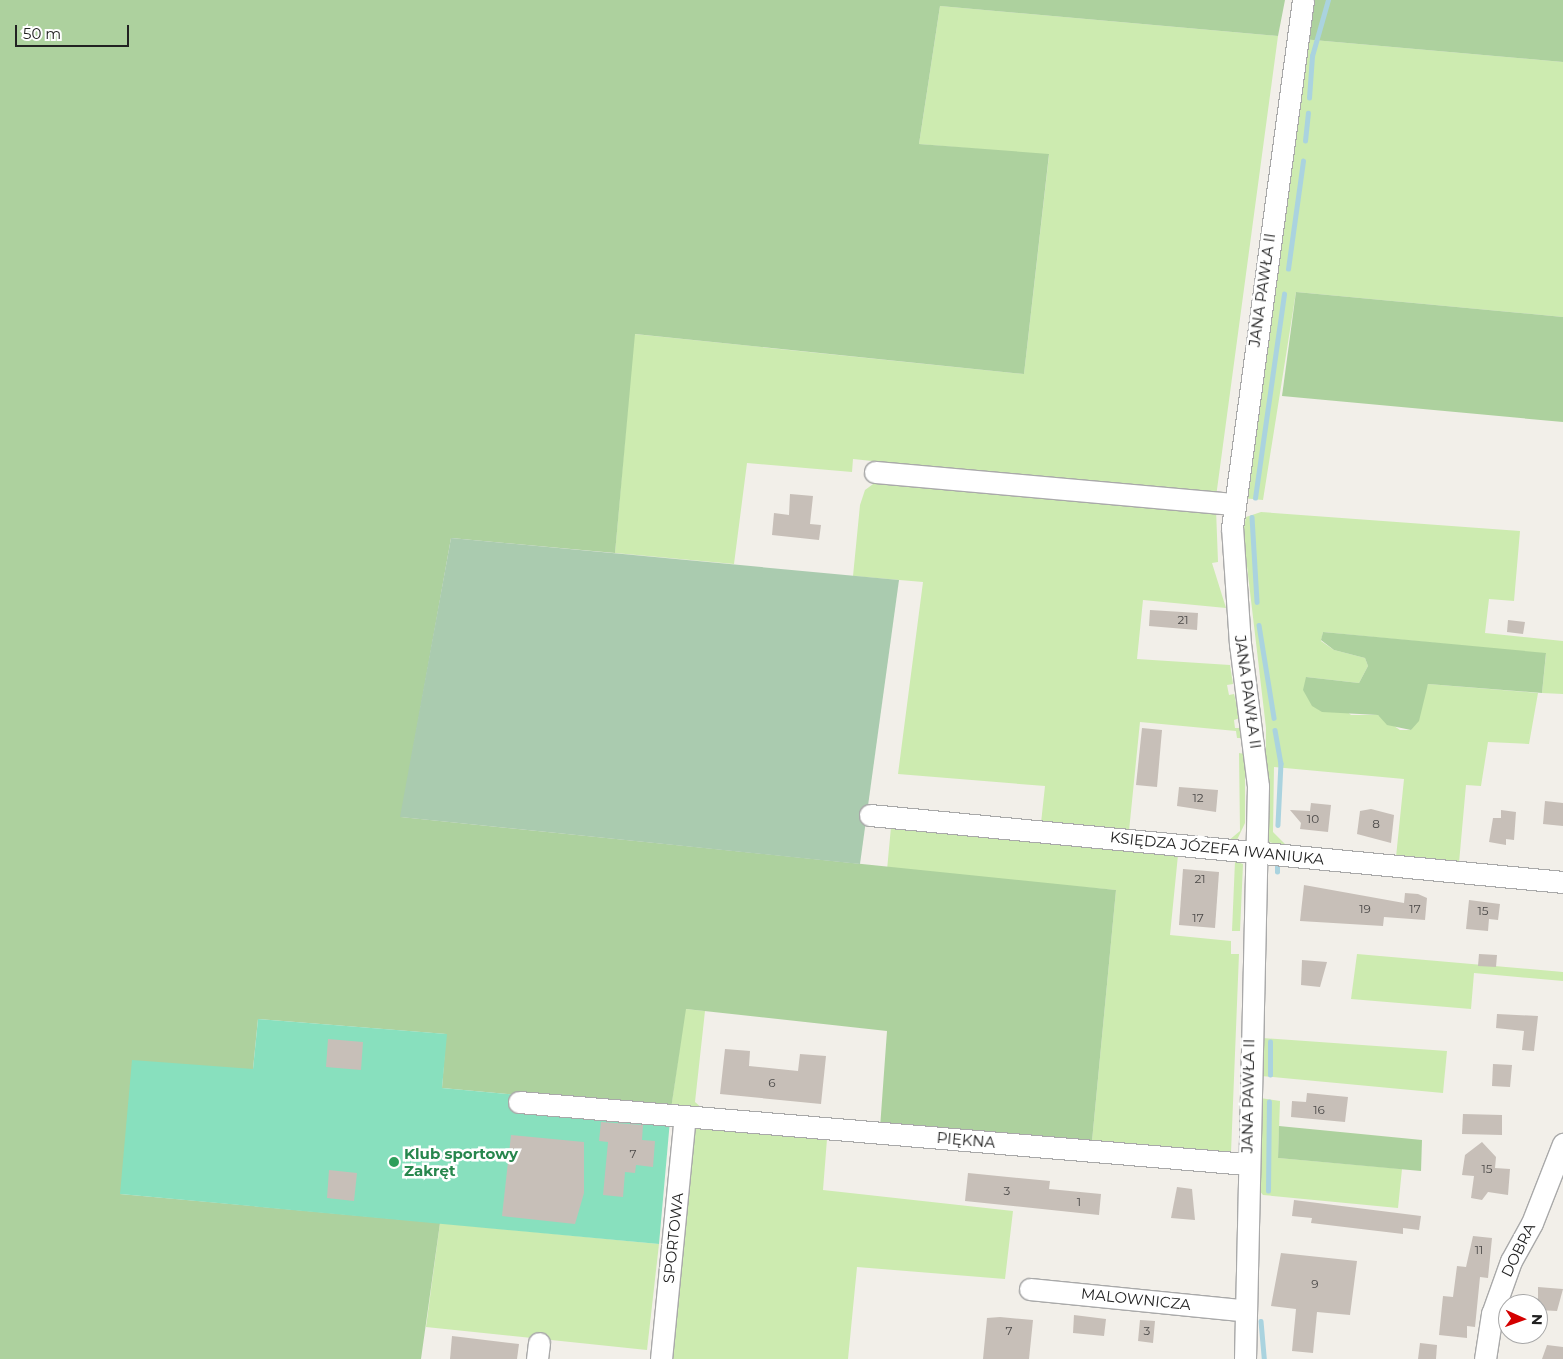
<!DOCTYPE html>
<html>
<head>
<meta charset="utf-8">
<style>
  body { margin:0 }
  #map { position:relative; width:1563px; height:1359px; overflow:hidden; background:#f2efe9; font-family:Montserrat,sans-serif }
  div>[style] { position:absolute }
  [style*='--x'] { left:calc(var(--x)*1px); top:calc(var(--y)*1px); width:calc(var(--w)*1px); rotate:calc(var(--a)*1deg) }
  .grass>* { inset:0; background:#cdebb0 }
  .forest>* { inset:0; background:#add19e }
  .cemetery>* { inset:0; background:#aacbaf }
  .pitch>* { inset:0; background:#88e0be }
  .stream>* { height:4.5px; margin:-2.25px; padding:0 2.25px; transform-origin:2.25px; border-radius:2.25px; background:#aad3df }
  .building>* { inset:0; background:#c7bfb8 }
  .roads { filter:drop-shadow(1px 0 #a9a9a9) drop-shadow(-1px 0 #a9a9a9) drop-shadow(0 1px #a9a9a9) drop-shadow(0 -1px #a9a9a9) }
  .minor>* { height:21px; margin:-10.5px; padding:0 10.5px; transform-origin:10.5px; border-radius:10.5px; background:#fff }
  .dots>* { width:14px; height:14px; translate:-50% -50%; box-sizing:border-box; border:2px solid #fff; border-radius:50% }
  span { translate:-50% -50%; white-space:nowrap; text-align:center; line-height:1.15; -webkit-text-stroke:5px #fff; paint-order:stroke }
  .number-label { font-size:12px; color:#4b4948 }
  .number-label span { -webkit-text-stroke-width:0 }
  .street-label { font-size:15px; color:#222 }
  .leisure-label { font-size:15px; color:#27864d; font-weight:700 }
  .left { translate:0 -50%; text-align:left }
  .north { position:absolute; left:1498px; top:1294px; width:50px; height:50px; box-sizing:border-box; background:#fff; border:1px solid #a7a7a7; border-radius:50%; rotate:92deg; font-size:14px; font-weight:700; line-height:20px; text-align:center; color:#222 }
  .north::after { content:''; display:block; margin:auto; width:18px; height:22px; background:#d40000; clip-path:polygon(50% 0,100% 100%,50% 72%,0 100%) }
  .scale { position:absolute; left:15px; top:25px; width:114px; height:22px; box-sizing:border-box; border:2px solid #222; border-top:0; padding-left:6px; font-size:15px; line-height:18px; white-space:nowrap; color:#222; -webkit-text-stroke:4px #fff; paint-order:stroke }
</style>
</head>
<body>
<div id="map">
  <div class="grass">
    <i style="clip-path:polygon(940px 6px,1278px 36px,1216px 497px,853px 459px,852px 472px,747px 463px,734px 564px,615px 553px,634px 334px,1024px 374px,1049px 155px,919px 144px)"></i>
    <i style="clip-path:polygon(1302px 39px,1563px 62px,1563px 317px,1296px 292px,1263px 500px,1242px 498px)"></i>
    <i style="clip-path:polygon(880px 479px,1216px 509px,1218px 562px,1212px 563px,1226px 608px,1143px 600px,1137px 659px,1230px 665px,1233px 684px,1227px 685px,1229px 695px,1234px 694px,1240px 718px,1234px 720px,1235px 728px,1240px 728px,1242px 738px,1237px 738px,1236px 731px,1140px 722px,1129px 831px,1041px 823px,1045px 786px,898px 774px,923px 582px,853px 576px,860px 505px,865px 490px)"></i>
    <i style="clip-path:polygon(1261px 512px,1520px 531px,1514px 601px,1489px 599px,1485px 633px,1563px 641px,1563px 694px,1542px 693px,1546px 654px,1323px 632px,1321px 641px,1334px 650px,1365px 658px,1368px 666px,1359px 683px,1306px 677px,1351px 715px,1378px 715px,1400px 730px,1411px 730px,1428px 684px,1538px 693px,1529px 744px,1488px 742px,1481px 786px,1466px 785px,1459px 863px,1396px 857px,1404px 779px,1274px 767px,1273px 832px,1288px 847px,1265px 841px,1266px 728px,1243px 532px,1246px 517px)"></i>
    <i style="clip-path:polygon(1239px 753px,1245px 754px,1245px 823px,1236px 842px,1228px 841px,1240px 831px)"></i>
    <i style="clip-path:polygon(891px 827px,1178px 855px,1170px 935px,1231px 941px,1231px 954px,1239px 954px,1231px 1153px,1092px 1141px,1116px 890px,887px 870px)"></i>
    <i style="clip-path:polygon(1235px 861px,1243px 864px,1240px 931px,1232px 931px)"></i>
    <i style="clip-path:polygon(1357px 954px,1563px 972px,1563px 981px,1474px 973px,1471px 1009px,1351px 999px)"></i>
    <i style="clip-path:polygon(685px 1009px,705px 1011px,695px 1102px,703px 1109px,671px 1109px)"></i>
    <i style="clip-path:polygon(1263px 1038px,1447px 1051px,1443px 1093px,1261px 1076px)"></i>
    <i style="clip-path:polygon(1260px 1098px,1280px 1101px,1278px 1158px,1402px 1169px,1398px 1208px,1263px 1195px,1258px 1189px)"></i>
    <i style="clip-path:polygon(701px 1125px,827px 1139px,823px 1190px,1013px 1211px,1005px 1279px,857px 1267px,848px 1359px,669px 1359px,694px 1131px)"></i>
    <i style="clip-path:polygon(440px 1223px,659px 1244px,647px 1350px,426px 1327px)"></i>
  </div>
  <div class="forest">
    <i style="clip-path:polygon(0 0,1285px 0,1278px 36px,940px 6px,919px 144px,1049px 154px,1024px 374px,635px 334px,615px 553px,451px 538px,401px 817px,1116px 890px,1092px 1141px,880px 1128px,887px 1031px,686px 1009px,671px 1109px,442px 1088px,446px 1034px,258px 1019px,253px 1069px,120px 1194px,440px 1223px,421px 1359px,0 1359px)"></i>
    <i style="clip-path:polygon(1310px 0,1563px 0,1563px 62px,1302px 39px)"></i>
    <i style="clip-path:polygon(1296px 292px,1563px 317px,1563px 422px,1282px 396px)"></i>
    <i style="clip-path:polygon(1323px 632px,1546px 653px,1542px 693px,1428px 684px,1419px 721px,1411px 730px,1387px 725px,1378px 715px,1322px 712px,1312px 706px,1303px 690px,1306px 677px,1359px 683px,1368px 666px,1365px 658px,1334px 650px,1321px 640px)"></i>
    <i style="clip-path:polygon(1279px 1126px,1422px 1140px,1421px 1171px,1278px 1158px)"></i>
  </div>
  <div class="cemetery">
    <i style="clip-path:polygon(451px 538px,899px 580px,860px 864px,400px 817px)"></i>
  </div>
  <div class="pitch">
    <i style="clip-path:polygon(258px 1019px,447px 1034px,442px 1088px,671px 1109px,659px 1244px,120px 1194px,132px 1060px,253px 1069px)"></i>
  </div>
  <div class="stream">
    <i style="--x:1309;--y:98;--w:42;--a:-85.9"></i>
    <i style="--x:1312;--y:56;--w:58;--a:-74.1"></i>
    <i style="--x:1305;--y:141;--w:28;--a:-84"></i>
    <i style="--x:1288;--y:269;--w:109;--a:-82.1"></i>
    <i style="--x:1255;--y:498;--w:206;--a:-81.9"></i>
    <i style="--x:1252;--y:517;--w:85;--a:86.6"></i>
    <i style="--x:1259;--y:625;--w:94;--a:80.8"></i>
    <i style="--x:1275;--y:730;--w:34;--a:80"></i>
    <i style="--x:1281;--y:763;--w:62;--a:92.8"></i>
    <i style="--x:1277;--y:872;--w:7;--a:-90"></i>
    <i style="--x:1270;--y:1075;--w:33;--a:-90"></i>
    <i style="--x:1268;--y:1191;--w:89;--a:-89.4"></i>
    <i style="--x:1261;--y:1321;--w:38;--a:85"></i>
  </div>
  <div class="building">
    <i style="clip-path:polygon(790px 494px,813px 496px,810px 524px,821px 525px,819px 540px,772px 535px,774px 513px,789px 515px)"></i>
    <i style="clip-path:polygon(1150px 610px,1198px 613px,1197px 630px,1149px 626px)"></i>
    <i style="clip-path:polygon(1508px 620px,1525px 622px,1523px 634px,1507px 632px)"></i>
    <i style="clip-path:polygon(1142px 728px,1162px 730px,1157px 787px,1136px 785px)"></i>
    <i style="clip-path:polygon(1179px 787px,1218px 790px,1216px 812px,1177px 806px)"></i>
    <i style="clip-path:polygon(1545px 801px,1563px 803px,1563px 826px,1543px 824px)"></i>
    <i style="clip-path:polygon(1311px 803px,1331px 805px,1328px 832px,1300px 829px,1301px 823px,1290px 810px,1310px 811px)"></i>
    <i style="clip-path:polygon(1371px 809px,1394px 815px,1391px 843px,1357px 834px,1360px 811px)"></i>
    <i style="clip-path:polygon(1501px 810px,1516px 812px,1514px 840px,1506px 839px,1506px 845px,1489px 842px,1493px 818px,1501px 818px)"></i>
    <i style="clip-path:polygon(1183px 869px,1219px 872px,1215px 928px,1179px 925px)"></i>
    <i style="clip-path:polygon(1304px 885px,1404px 903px,1405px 893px,1418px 894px,1427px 898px,1425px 920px,1384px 917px,1383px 926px,1300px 921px)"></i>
    <i style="clip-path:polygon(1469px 900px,1500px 904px,1498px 920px,1489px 919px,1488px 931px,1466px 929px)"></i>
    <i style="clip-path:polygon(1479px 954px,1497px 955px,1496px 967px,1478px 966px)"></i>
    <i style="clip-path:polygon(1302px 960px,1327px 962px,1320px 987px,1301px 985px)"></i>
    <i style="clip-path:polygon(1497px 1014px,1538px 1016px,1534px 1051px,1522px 1050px,1524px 1031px,1496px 1028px)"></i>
    <i style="clip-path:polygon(328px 1039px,363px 1042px,361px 1070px,326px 1067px)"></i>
    <i style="clip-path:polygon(725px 1049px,750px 1051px,749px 1066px,798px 1071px,800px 1054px,826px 1056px,821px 1104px,720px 1094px)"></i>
    <i style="clip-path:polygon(1493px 1064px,1512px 1065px,1510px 1087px,1492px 1086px)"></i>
    <i style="clip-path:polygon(1307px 1093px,1348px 1097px,1345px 1122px,1291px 1117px,1292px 1101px,1306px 1102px)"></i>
    <i style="clip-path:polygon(1463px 1114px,1502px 1115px,1502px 1135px,1462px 1134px)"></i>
    <i style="clip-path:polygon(601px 1122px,643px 1125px,642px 1140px,655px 1141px,653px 1167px,636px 1165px,635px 1173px,625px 1172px,623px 1197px,603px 1195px,608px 1142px,599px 1141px)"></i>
    <i style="clip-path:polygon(511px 1135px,584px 1142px,584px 1193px,575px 1224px,502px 1216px)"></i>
    <i style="clip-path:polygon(1482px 1142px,1496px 1157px,1495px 1168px,1510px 1169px,1508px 1195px,1488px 1192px,1482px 1200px,1471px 1198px,1474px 1176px,1462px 1175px,1465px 1155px)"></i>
    <i style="clip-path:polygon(329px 1170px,357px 1173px,354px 1201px,327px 1198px)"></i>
    <i style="clip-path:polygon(968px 1173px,1050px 1181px,1049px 1189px,1101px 1194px,1099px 1215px,965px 1201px)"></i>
    <i style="clip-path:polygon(1177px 1187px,1192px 1189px,1195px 1220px,1171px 1218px)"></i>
    <i style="clip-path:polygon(1294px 1200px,1421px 1216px,1419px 1230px,1403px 1228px,1403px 1234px,1311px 1223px,1312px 1218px,1292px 1216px)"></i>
    <i style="clip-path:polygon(1473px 1236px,1492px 1238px,1488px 1278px,1480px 1277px,1475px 1327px,1467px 1326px,1467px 1338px,1439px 1335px,1443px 1296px,1453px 1297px,1457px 1266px,1466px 1267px)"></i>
    <i style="clip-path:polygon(1281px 1253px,1357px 1261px,1350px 1315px,1317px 1312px,1313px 1353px,1292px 1351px,1296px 1309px,1271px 1306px)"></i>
    <i style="clip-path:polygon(1538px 1287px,1563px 1289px,1557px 1311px,1538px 1310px)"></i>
    <i style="clip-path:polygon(1074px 1315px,1106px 1319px,1104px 1336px,1073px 1333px)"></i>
    <i style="clip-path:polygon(1000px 1317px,1033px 1320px,1029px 1359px,983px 1359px,987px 1318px)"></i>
    <i style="clip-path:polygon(1140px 1320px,1155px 1321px,1153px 1343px,1138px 1341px)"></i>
    <i style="clip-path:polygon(452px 1336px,519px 1344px,517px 1359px,450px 1359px)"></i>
    <i style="clip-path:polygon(1420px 1343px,1437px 1345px,1436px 1359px,1418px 1359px)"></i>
    <i style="clip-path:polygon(1547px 1345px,1563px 1347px,1563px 1359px,1542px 1359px)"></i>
  </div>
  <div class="roads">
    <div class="minor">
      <i style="--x:875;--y:472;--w:360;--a:5.1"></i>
      <i style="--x:870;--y:815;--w:696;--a:5.52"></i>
      <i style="--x:519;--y:1102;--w:731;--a:4.87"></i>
      <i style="--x:1030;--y:1289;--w:213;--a:5.7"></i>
      <i style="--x:537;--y:1359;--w:16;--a:-83"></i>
      <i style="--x:661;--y:1359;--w:244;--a:-84.4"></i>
      <i style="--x:1245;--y:1359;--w:573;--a:-88.7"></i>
      <i style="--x:1258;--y:786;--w:143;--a:-97.2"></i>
      <i style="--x:1240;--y:644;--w:116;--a:-93.9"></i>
      <i style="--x:1232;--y:528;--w:533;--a:-82.34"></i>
      <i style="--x:1485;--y:1359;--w:46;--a:-81.2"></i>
      <i style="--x:1492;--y:1314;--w:56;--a:-70.3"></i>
      <i style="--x:1511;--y:1261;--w:43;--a:-61.1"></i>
      <i style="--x:1532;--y:1223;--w:85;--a:-68.6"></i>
    </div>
  </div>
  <div class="dots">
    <i style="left:394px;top:1162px;background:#2e9e5b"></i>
  </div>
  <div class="number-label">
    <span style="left:1183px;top:620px">21</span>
    <span style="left:1198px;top:798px">12</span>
    <span style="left:1313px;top:819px">10</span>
    <span style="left:1376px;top:824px">8</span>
    <span style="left:1200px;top:879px">21</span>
    <span style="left:1365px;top:909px">19</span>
    <span style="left:1415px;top:909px">17</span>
    <span style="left:1483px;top:911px">15</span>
    <span style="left:1198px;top:918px">17</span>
    <span style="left:772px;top:1083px">6</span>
    <span style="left:1319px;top:1110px">16</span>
    <span style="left:633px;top:1154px">7</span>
    <span style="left:1487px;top:1169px">15</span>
    <span style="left:1007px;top:1191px">3</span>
    <span style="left:1079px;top:1202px">1</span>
    <span style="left:1479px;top:1250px">11</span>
    <span style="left:1315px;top:1284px">9</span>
    <span style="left:1009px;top:1331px">7</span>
    <span style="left:1147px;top:1331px">3</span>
  </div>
  <div class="street-label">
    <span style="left:1262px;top:290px;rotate:-82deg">JANA PAWŁA II</span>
    <span style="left:1248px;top:692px;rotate:82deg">JANA PAWŁA II</span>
    <span style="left:1217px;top:848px;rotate:6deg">KSIĘDZA JÓZEFA IWANIUKA</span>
    <span style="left:1248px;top:1096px;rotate:-89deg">JANA PAWŁA II</span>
    <span style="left:966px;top:1140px;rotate:5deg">PIĘKNA</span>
    <span style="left:673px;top:1238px;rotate:-84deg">SPORTOWA</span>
    <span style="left:1518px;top:1250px;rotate:-64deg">DOBRA</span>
    <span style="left:1136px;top:1299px;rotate:6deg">MALOWNICZA</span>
  </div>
  <div class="leisure-label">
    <span class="left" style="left:404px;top:1162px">Klub sportowy<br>Zakręt</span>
  </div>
  <div class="north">N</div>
  <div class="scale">50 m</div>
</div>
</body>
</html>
